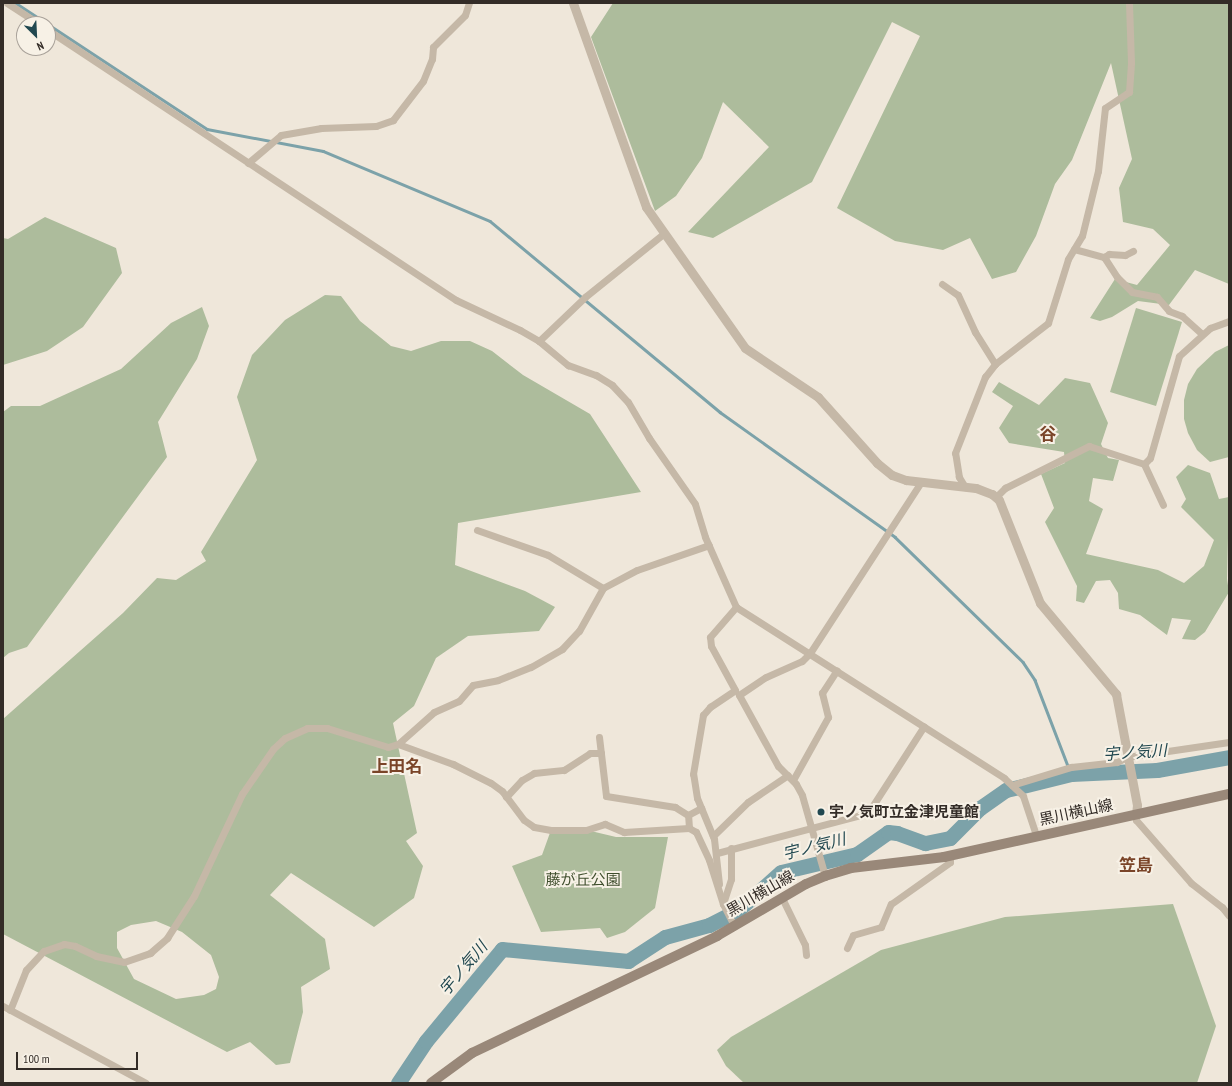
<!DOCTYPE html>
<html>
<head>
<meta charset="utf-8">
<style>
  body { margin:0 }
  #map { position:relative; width:1232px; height:1086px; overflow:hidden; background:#efe7da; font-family:"PT Sans Narrow","Noto Sans JP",sans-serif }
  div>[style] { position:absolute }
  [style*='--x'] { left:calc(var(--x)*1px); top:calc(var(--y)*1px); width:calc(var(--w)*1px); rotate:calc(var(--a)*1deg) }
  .green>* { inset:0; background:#adbc9c }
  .stream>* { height:2.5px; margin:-1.25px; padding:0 1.25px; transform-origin:1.25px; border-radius:1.25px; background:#7ca2a9 }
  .river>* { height:15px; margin:-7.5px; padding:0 7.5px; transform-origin:7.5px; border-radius:7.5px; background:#7ca2a9 }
  .minor>* { height:7px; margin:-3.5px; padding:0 3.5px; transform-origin:3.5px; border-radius:3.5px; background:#c5b8a7 }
  .tertiary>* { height:9px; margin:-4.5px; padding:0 4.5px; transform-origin:4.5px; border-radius:4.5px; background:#c5b8a7 }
  .secondary>* { height:10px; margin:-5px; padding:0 5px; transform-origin:5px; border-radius:5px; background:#998879 }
  .dots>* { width:11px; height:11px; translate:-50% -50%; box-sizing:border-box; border:2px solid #f7f1e6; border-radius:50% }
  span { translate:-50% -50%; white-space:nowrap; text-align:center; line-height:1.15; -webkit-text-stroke:4px #f7f1e6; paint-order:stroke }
  .poi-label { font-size:15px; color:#332c27; font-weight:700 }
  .left { translate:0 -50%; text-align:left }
  .street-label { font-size:15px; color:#332c27 }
  .park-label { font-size:15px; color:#3f4e2d }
  .water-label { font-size:16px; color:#214850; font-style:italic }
  .quarter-label { font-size:17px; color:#7a4428; font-weight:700 }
  .frame { position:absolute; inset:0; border:4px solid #332c27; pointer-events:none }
  .north { position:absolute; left:16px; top:16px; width:40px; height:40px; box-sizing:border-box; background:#f7f1e6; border:1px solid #a9a29a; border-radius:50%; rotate:156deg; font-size:11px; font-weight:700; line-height:16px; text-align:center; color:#332c27 }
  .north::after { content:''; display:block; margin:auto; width:14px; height:18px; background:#214850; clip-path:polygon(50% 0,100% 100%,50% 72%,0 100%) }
  .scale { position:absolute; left:16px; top:1052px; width:122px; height:18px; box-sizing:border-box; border:2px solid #332c27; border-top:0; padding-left:5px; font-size:12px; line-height:14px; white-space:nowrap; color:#332c27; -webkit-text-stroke:3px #f7f1e6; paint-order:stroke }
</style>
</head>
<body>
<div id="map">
  <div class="green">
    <i style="clip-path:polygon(613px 3px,1229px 3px,1229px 284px,1195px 270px,1169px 305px,1138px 301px,1112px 317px,1100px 321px,1090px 318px,1115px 279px,1137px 285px,1170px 245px,1153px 229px,1123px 222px,1119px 188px,1132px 159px,1111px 63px,1072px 160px,1055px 184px,1036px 236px,1016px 272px,992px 279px,970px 238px,943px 250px,895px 241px,837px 208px,920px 36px,892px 22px,812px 182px,713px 238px,688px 232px,769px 147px,723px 102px,702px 158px,676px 196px,655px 211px,591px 37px)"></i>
    <i style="clip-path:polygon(45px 217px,116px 248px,122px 273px,83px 327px,47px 351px,3px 365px,3px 238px,8px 239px)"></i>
    <i style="clip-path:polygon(evenodd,325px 295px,341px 296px,360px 321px,391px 346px,411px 351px,441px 341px,470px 341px,492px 351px,523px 375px,590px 414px,641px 492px,458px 523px,455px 565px,525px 591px,555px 607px,539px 631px,468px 636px,436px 658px,414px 706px,393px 723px,417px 833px,406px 841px,423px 866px,414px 898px,374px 927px,291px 873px,270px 895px,325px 939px,330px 969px,301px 987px,303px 1012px,290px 1063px,276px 1065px,250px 1042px,227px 1052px,3px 934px,3px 719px,123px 613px,157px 578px,176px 580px,206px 561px,201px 552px,257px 460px,237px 397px,252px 355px,285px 320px,325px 295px,156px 921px,182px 932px,211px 955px,219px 977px,216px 989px,204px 995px,176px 999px,134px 979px,117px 948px,117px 932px,131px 925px,156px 921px)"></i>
    <i style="clip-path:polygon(202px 307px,209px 326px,197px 359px,158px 422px,167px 457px,27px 647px,9px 653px,3px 658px,3px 412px,11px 406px,40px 406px,121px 369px,171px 323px)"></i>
    <i style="clip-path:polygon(1136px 308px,1182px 322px,1156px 406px,1110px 392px)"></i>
    <i style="clip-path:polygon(1229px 345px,1229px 457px,1210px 462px,1197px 450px,1188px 433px,1184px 419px,1184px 400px,1188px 384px,1197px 369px,1215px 352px)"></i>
    <i style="clip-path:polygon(1065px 378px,1090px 383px,1108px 423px,1101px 444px,1108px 458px,1119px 460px,1113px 481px,1093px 478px,1089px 501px,1103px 509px,1086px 554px,1158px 570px,1184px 583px,1204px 566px,1214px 540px,1181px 507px,1186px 499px,1176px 477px,1188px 465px,1210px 473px,1219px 499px,1229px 497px,1227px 579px,1229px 592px,1205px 632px,1195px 640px,1182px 639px,1191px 620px,1172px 618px,1167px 635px,1140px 615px,1119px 609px,1118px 593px,1110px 580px,1096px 581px,1084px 603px,1076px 601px,1077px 586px,1045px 522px,1054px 508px,1041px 474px,1065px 463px,1064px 452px,1009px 443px,999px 428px,1013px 406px,992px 392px,999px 382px,1039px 405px)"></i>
    <i style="clip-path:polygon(551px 830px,595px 832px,616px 837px,668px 837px,655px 908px,625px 932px,607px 938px,600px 928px,541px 932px,512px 866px,542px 855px)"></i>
    <i style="clip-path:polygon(1173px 904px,1216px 1026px,1197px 1083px,744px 1083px,726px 1066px,717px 1050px,731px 1037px,881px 950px,1005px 917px)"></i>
  </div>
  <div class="stream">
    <i style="--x:16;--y:3;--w:229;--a:33.4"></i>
    <i style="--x:207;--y:129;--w:118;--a:10.7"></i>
    <i style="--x:323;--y:151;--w:181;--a:22.7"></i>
    <i style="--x:490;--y:221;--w:299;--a:39.7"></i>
    <i style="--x:720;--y:412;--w:215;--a:35.5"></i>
    <i style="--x:895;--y:537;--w:179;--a:44.3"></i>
    <i style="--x:1023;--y:662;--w:22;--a:56"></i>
    <i style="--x:1035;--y:680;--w:101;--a:69"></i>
  </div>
  <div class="river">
    <i style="--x:398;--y:1083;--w:50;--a:-56.3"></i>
    <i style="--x:426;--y:1041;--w:119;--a:-50.4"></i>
    <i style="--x:502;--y:949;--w:127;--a:5.4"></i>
    <i style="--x:628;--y:961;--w:44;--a:-33"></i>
    <i style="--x:665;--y:937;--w:46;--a:-15.3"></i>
    <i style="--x:709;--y:925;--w:33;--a:-27"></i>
    <i style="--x:738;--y:910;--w:57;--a:-41.5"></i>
    <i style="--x:781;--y:872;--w:78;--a:-13.3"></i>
    <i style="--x:857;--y:854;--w:38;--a:-35"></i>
    <i style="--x:888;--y:832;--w:9;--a:6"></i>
    <i style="--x:897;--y:833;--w:30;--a:20"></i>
    <i style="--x:925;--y:843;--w:25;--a:-11"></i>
    <i style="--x:950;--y:838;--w:42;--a:-45"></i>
    <i style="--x:980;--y:808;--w:32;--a:-35"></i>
    <i style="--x:1006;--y:790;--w:67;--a:-13.8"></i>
    <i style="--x:1071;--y:774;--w:86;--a:-2.7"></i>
    <i style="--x:1157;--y:770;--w:73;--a:-10.2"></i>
  </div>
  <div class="minor">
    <i style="--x:7;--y:3;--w:38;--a:33"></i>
    <i style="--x:48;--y:30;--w:489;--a:33.5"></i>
    <i style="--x:456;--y:300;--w:71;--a:25.1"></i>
    <i style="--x:520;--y:330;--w:22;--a:30"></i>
    <i style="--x:539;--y:341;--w:38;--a:40"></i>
    <i style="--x:568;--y:365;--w:30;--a:20"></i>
    <i style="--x:596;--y:375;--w:19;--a:32"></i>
    <i style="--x:612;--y:385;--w:23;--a:47"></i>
    <i style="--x:628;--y:402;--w:42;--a:59.7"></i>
    <i style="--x:649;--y:438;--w:80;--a:55.1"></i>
    <i style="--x:695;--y:504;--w:34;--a:73"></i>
    <i style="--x:705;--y:537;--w:77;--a:66.1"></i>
    <i style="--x:736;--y:607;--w:318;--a:32.5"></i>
    <i style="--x:1004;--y:778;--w:26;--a:43"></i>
    <i style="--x:1023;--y:796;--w:41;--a:71.6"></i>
    <i style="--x:248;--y:163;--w:43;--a:-40.3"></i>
    <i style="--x:281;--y:135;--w:41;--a:-9.9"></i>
    <i style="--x:321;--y:128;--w:55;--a:-2.1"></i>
    <i style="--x:376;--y:126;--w:18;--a:-19"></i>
    <i style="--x:393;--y:120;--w:49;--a:-52.4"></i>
    <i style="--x:423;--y:81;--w:24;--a:-68"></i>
    <i style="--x:432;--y:59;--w:12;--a:-85"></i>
    <i style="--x:433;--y:47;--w:45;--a:-45"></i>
    <i style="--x:465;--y:15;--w:13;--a:-72"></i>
    <i style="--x:1074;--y:249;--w:31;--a:15"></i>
    <i style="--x:1104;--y:257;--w:24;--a:57"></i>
    <i style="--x:1117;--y:277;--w:21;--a:45"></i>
    <i style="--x:1132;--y:292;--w:25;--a:11"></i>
    <i style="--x:1157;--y:297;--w:18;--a:49"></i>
    <i style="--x:1169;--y:311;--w:14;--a:21"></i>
    <i style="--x:1182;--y:316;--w:27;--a:42"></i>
    <i style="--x:1104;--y:257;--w:6;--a:-31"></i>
    <i style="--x:1109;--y:254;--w:16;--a:4"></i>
    <i style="--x:1125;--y:255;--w:9;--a:-27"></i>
    <i style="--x:942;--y:284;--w:19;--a:35"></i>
    <i style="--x:958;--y:295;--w:41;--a:65.3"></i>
    <i style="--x:975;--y:332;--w:38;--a:58"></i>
    <i style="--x:539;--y:341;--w:64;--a:-43.7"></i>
    <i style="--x:585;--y:297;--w:100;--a:-38.9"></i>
    <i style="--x:1144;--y:464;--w:8;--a:-45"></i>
    <i style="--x:1150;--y:458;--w:106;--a:-74.1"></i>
    <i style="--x:1179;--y:356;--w:42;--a:-42.1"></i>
    <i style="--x:1210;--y:328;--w:20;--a:-20"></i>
    <i style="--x:965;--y:487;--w:12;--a:-121"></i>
    <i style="--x:959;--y:477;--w:24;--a:-99"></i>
    <i style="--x:955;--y:453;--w:82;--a:-68.5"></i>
    <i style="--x:985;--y:377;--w:16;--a:-52"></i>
    <i style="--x:995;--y:364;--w:67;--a:-37.7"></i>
    <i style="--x:1048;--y:323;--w:67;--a:-72.6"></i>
    <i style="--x:1068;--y:259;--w:27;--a:-59"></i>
    <i style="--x:1082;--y:236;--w:67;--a:-76.2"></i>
    <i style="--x:1098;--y:171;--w:63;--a:-83.7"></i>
    <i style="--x:1105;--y:108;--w:29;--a:-34"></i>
    <i style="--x:1129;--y:92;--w:29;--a:-86"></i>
    <i style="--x:1131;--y:63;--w:60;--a:-91.9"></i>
    <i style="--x:996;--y:497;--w:13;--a:-45"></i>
    <i style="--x:1005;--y:488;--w:94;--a:-26.6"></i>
    <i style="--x:1089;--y:446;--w:58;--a:18.1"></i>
    <i style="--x:1144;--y:464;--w:45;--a:65.1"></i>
    <i style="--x:477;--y:530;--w:75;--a:19.4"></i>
    <i style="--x:548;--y:555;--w:64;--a:31"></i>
    <i style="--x:599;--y:737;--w:59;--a:83.2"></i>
    <i style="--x:606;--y:796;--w:70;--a:9.1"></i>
    <i style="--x:675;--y:807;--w:15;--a:32"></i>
    <i style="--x:398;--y:744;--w:59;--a:20"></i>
    <i style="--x:453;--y:764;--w:42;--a:26.6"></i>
    <i style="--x:491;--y:783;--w:14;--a:36"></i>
    <i style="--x:502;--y:791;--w:36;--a:53"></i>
    <i style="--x:524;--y:820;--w:12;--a:35"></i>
    <i style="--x:534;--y:827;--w:17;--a:10"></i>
    <i style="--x:551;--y:830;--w:35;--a:0"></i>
    <i style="--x:586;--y:830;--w:20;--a:-18"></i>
    <i style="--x:605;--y:824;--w:21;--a:23"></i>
    <i style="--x:624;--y:832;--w:65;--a:-3.5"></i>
    <i style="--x:689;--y:828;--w:8;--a:30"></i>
    <i style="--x:696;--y:832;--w:31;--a:65"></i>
    <i style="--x:709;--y:860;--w:46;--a:72.3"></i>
    <i style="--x:793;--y:780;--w:72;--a:-60.9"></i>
    <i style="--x:828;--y:717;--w:25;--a:-104"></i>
    <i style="--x:822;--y:693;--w:27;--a:-57"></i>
    <i style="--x:1012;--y:785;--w:62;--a:-17"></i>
    <i style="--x:1071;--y:767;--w:46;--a:-6.2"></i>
    <i style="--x:1117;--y:762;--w:11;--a:-27"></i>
    <i style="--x:1127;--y:757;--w:103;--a:-8.4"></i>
    <i style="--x:506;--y:797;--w:23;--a:-47"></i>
    <i style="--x:522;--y:780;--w:14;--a:-30"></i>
    <i style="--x:534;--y:773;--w:30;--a:-6"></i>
    <i style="--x:564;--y:770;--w:31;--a:-33"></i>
    <i style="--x:590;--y:753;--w:11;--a:0"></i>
    <i style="--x:1136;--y:814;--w:6;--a:90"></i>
    <i style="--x:1136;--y:820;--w:84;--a:48.9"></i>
    <i style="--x:1191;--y:883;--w:39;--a:38"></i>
    <i style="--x:1222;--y:907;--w:11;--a:52"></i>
    <i style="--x:689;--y:828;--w:13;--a:-94"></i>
    <i style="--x:688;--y:815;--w:15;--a:-28"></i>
    <i style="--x:713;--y:836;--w:49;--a:-44.2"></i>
    <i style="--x:748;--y:802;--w:48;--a:-34"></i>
    <i style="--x:731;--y:848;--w:31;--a:90"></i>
    <i style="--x:731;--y:879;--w:26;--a:108"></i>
    <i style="--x:723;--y:904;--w:25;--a:63"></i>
    <i style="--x:717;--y:853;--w:156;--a:-14.8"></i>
    <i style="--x:868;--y:813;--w:103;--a:-57.2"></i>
    <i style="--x:825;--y:876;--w:84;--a:-105.9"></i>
    <i style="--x:802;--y:795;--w:13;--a:-119"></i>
    <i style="--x:796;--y:784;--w:25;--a:-135"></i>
    <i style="--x:778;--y:766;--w:81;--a:-118.8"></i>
    <i style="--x:739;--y:695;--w:32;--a:-34"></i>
    <i style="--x:766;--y:677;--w:39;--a:-24"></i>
    <i style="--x:802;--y:661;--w:11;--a:-45"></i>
    <i style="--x:810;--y:653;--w:204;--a:-57"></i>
    <i style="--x:719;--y:884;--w:45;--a:-96.3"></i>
    <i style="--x:714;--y:839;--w:44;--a:-112.5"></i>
    <i style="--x:697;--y:798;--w:24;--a:-99"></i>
    <i style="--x:693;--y:774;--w:60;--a:-80.4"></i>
    <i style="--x:703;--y:715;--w:11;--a:-49"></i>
    <i style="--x:710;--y:707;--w:30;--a:-34"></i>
    <i style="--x:735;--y:690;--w:50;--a:-118.6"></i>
    <i style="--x:711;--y:646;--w:9;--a:-96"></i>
    <i style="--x:710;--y:637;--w:40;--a:-49"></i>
    <i style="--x:782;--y:898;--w:52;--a:63.9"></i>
    <i style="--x:805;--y:945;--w:10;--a:84"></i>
    <i style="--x:847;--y:948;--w:14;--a:-65"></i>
    <i style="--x:853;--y:935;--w:29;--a:-16"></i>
    <i style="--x:881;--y:927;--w:25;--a:-67"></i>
    <i style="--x:891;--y:904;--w:72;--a:-35.4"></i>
    <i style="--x:950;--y:862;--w:6;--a:-90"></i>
    <i style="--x:3;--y:1006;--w:162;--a:28.3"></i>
    <i style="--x:10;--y:1010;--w:43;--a:-68.2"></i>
    <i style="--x:26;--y:970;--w:26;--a:-47"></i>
    <i style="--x:44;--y:951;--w:21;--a:-19"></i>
    <i style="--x:64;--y:944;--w:11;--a:10"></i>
    <i style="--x:75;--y:946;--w:23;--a:25"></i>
    <i style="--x:96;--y:956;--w:29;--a:12"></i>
    <i style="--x:124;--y:962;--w:28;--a:-19"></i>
    <i style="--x:150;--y:953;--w:23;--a:-41"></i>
    <i style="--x:167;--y:938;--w:50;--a:-57.3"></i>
    <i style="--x:194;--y:896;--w:113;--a:-64.8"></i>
    <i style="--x:242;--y:794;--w:55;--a:-55.4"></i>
    <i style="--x:273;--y:749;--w:16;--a:-43"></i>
    <i style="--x:285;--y:738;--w:24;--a:-24"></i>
    <i style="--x:307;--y:728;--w:20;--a:0"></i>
    <i style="--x:327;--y:728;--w:64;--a:17.3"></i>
    <i style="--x:388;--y:747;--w:10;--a:-17"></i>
    <i style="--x:398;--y:744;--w:48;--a:-41.6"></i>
    <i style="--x:434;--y:712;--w:27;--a:-24"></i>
    <i style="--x:459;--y:701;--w:21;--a:-49"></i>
    <i style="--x:473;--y:685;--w:25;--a:-11"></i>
    <i style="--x:498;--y:680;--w:35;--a:-22"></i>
    <i style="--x:531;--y:667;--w:36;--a:-30"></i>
    <i style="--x:562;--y:649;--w:25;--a:-47"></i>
    <i style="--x:579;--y:631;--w:49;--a:-60.8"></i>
    <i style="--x:603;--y:588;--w:38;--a:-28"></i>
    <i style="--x:637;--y:570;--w:76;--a:-19.1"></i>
  </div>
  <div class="tertiary">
    <i style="--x:573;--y:3;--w:217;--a:70.3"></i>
    <i style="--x:646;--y:207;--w:172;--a:54.9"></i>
    <i style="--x:745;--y:348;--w:88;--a:33.9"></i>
    <i style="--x:818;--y:397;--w:89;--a:48.2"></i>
    <i style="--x:877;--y:463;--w:19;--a:39"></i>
    <i style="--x:892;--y:475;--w:15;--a:20"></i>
    <i style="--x:906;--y:480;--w:70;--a:6.5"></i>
    <i style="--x:976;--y:488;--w:17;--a:21"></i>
    <i style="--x:992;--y:494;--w:9;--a:41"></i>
    <i style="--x:999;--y:500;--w:111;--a:68.3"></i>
    <i style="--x:1040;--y:603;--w:119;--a:50.1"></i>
    <i style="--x:1116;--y:694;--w:113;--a:79.3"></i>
    <i style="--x:1137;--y:805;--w:9;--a:96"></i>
  </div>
  <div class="secondary">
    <i style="--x:431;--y:1083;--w:51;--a:-36.2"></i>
    <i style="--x:472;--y:1053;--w:272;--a:-25.5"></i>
    <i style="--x:717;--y:936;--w:103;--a:-30.3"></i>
    <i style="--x:806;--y:884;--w:21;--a:-23"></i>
    <i style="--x:825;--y:876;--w:27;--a:-17"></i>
    <i style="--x:851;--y:868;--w:94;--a:-6.7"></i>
    <i style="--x:944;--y:857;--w:292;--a:-12.5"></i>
  </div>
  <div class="dots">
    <i style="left:821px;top:812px;background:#214850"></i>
  </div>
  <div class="poi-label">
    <span class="left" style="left:829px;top:812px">宇ノ気町立金津児童館</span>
  </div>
  <div class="street-label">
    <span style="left:1076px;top:812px;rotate:-12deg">黒川横山線</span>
    <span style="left:760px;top:893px;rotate:-30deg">黒川横山線</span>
  </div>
  <div class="park-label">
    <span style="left:583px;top:880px">藤が丘公園</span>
  </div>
  <div class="water-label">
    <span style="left:1135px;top:752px;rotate:-4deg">宇ノ気川</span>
    <span style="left:814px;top:846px;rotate:-14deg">宇ノ気川</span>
    <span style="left:463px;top:968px;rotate:-50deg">宇ノ気川</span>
  </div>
  <div class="quarter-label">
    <span style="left:1048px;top:435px">谷</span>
    <span style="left:397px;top:767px">上田名</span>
    <span style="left:1136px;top:866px">笠島</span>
  </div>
  <div class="frame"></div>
  <div class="north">N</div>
  <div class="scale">100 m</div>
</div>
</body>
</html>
